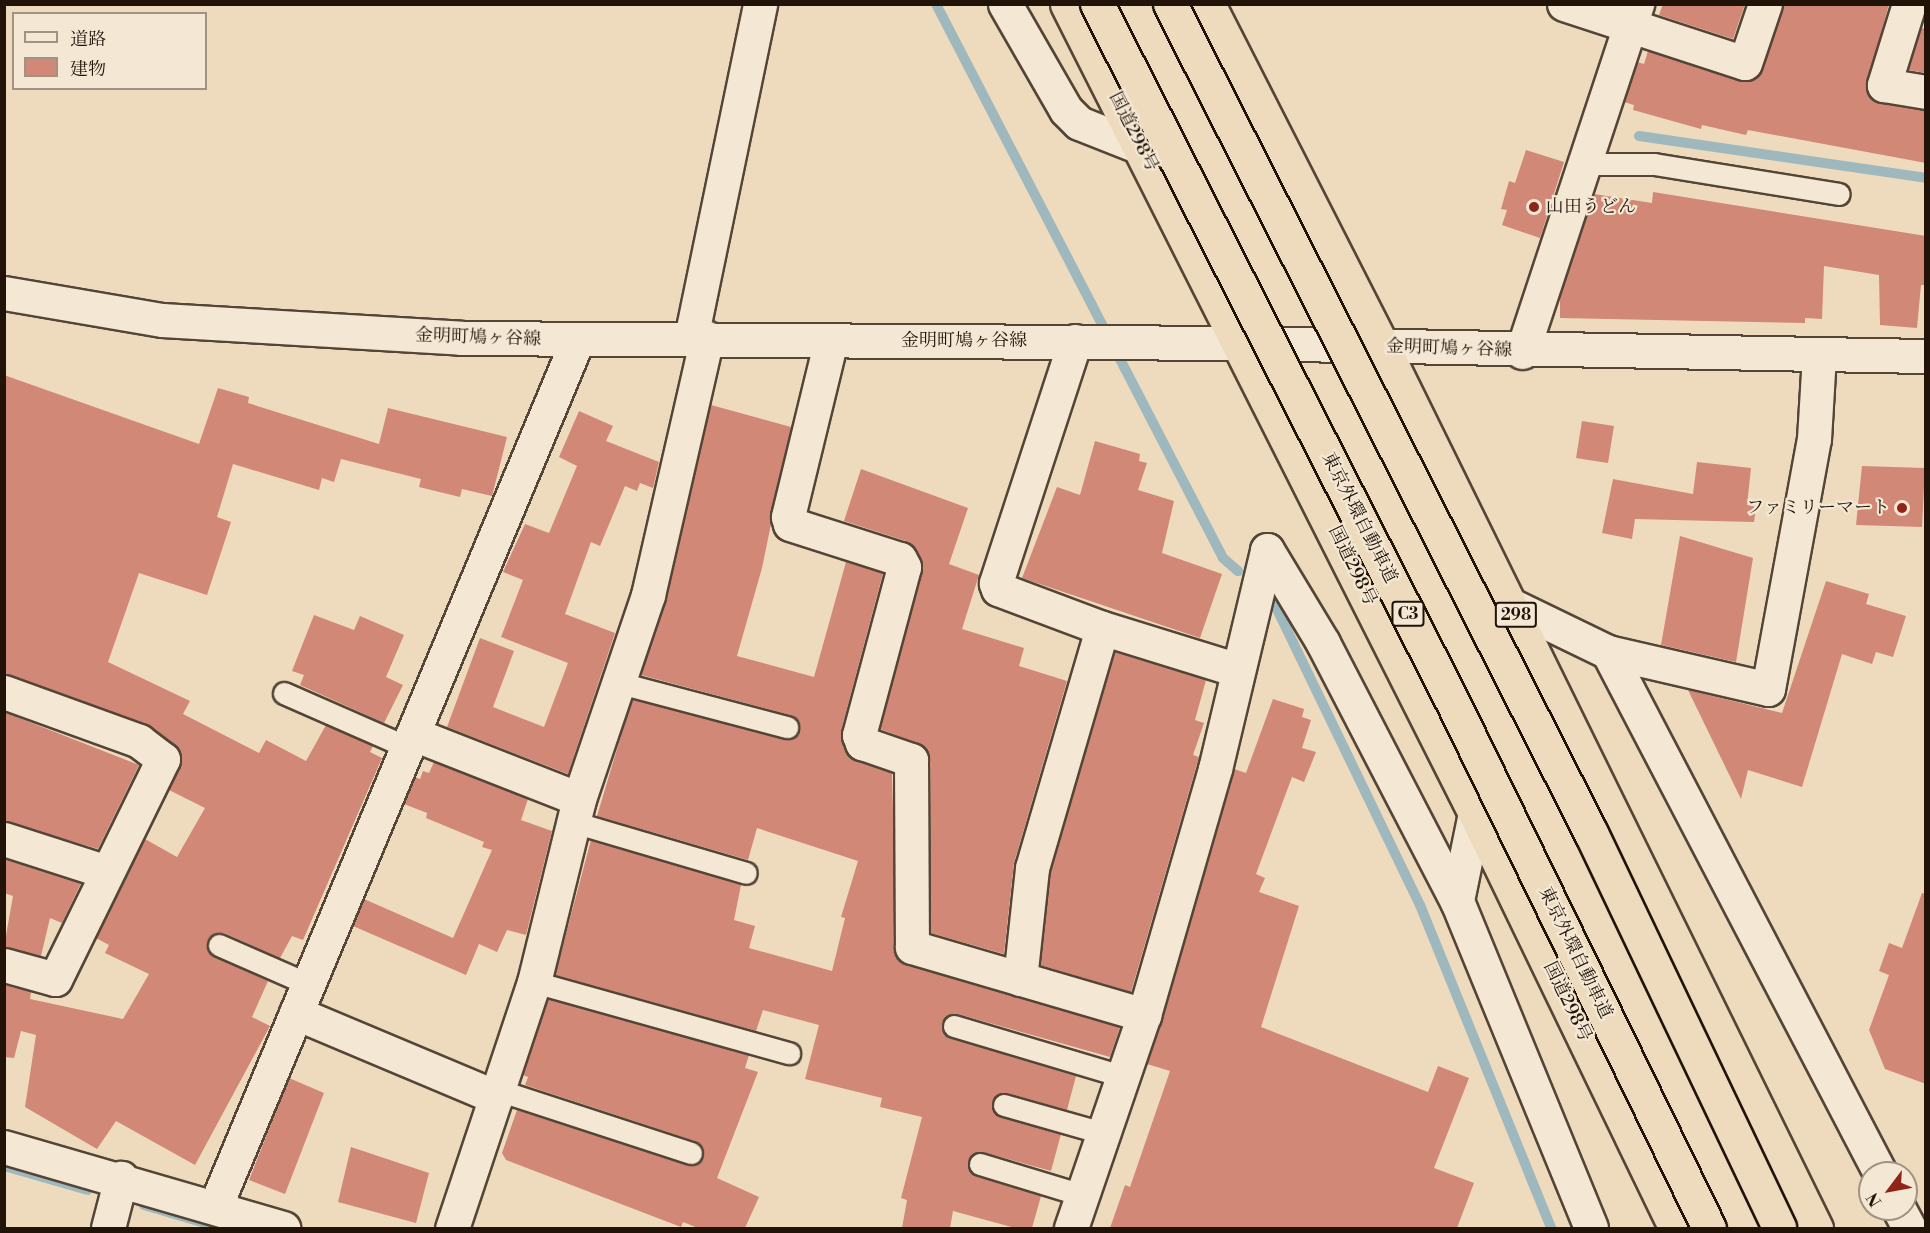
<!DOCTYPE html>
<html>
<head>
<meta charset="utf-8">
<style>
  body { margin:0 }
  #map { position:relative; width:1930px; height:1233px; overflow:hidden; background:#eedbbe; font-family:"Libre Bodoni","Noto Serif JP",serif }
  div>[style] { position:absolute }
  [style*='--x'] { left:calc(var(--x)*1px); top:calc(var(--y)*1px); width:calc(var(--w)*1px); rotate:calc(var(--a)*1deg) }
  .stream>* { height:10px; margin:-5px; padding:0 5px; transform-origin:5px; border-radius:5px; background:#9fb8bd }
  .building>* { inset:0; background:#d18877 }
  .roads { filter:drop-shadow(2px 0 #544536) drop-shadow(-2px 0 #544536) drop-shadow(0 2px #544536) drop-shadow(0 -2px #544536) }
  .lane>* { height:21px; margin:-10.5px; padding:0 10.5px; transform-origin:10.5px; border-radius:10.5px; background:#f4e8d5 }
  .street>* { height:33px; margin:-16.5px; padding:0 16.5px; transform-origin:16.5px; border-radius:16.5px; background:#f4e8d5 }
  .secondary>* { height:33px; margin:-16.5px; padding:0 16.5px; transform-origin:16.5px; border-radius:16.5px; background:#f4e8d5 }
  .highway>* { height:33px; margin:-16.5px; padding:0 16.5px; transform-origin:16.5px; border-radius:16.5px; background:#eedbbe }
  .bridges { filter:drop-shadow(2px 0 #211308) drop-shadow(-2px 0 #211308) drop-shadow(0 2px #211308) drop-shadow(0 -2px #211308) }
  .highway-bridge>* { height:33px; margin:-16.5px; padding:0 16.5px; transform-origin:16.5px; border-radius:16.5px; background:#eedbbe }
  .dots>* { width:16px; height:16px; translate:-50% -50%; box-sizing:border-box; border:3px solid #f4e8d5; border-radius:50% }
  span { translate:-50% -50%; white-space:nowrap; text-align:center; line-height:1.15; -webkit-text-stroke:4.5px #f4e8d5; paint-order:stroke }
  .shield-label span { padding:2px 4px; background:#f4e8d5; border:2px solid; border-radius:4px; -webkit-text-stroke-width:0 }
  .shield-label { font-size:16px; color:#211308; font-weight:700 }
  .street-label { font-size:18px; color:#211308 }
  .poi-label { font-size:18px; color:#211308 }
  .left { translate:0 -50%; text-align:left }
  .right { translate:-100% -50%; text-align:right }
  .frame { position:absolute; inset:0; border:6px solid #211308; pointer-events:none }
  .legend { position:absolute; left:12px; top:12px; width:195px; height:78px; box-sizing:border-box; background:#f4e8d5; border:2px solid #a09383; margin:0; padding:8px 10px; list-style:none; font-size:18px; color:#211308 }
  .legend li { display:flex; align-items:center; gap:12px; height:30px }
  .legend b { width:30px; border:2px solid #a09383 }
  .north { position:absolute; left:1858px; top:1161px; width:60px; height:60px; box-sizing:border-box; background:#f4e8d5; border:2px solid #a09383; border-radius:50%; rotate:238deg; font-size:16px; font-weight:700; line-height:24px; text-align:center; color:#211308 }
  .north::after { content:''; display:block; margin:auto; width:21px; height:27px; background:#8f2418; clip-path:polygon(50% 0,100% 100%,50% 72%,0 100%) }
</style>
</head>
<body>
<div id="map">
  <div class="stream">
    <i style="--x:936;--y:4;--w:624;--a:62.61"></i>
    <i style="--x:1223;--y:558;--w:20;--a:41"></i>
    <i style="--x:1639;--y:136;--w:290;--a:8.3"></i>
    <i style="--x:1273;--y:601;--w:338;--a:64.2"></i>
    <i style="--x:1420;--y:905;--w:349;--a:67.9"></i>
    <i style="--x:4;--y:1166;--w:87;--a:15.9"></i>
    <i style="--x:144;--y:1205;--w:81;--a:16.4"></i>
  </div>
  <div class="building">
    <i style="clip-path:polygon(1663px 4px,1745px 4px,1733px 39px,1659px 15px)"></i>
    <i style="clip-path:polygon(1783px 4px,1889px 4px,1866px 89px,1880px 103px,1926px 110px,1926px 163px,1748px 130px,1746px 135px,1702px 125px,1701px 129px,1633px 110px,1634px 105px,1624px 102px,1637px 62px,1644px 64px,1648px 51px,1739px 81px,1757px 77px)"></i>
    <i style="clip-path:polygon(1921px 28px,1926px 29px,1926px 73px,1908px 70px)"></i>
    <i style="clip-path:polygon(1526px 150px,1564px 162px,1540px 238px,1502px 225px,1507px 210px,1501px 209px,1509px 181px,1515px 183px)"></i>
    <i style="clip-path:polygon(1653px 192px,1926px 236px,1926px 285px,1921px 285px,1917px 328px,1880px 325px,1879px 275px,1824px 266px,1822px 319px,1805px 318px,1805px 323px,1560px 318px,1560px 296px,1594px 194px,1652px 203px)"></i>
    <i style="clip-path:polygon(4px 375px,199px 444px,218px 388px,249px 397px,248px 403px,379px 444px,388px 408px,507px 437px,492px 496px,462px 489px,460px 497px,419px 487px,421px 479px,341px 459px,334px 482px,322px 478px,319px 490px,233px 464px,217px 517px,231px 522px,207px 595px,139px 573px,108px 662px,190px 701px,183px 714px,259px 753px,266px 740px,306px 761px,326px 725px,373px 746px,370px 752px,382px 758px,303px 940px,292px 936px,280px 958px,224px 933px,208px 939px,213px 956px,268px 981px,252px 1017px,270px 1026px,195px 1165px,116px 1121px,97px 1149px,25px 1107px,36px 1035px,21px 1031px,14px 1058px,4px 1057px,4px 985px,31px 992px,30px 999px,123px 1019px,149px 974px,105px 953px,109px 945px,96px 938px,145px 839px,177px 857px,205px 808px,169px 790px,180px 767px,180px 751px,150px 726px,4px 674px)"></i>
    <i style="clip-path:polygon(711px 405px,791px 427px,762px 568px,737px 656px,814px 677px,846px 562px,883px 573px,841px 731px,849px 757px,892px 773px,897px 958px,907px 965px,1120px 1027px,1110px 1057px,958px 1014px,942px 1022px,942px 1030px,950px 1038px,1076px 1076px,1067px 1110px,1007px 1093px,992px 1102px,1000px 1117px,1061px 1134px,1051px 1171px,983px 1152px,968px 1161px,976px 1176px,1041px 1196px,1032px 1228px,1015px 1228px,953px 1211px,950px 1228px,902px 1228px,907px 1200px,901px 1198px,922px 1117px,880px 1107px,882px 1098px,805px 1079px,819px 1025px,763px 1010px,756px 1031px,555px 975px,591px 840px,741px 885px,734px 920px,755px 926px,749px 948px,832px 971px,845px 918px,841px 917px,858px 861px,757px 828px,748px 860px,597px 816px,632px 699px,784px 739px,799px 731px,799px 723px,790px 715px,641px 675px,666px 599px)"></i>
    <i style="clip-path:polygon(579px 411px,613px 426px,606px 441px,659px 462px,653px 488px,640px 483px,637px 491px,625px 486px,600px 546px,591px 542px,565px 614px,615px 633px,568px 774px,447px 727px,480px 638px,514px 651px,493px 707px,544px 727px,568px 663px,501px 637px,523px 580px,503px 572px,525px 524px,549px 533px,577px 466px,559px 457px)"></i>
    <i style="clip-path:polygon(1582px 421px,1614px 426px,1608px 463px,1576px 458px)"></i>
    <i style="clip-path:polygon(1095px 441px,1140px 454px,1139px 461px,1147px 463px,1138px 490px,1174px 501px,1162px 553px,1222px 574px,1200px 638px,1022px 578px,1057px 487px,1080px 495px)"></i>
    <i style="clip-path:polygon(1697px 462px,1751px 468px,1747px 505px,1756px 507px,1754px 522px,1635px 519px,1632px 539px,1602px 533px,1613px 479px,1693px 494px)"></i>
    <i style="clip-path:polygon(1862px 466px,1925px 468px,1922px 527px,1856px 525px)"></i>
    <i style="clip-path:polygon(861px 469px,968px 508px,949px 564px,979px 575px,962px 629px,1024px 648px,1019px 666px,1067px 681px,1014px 863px,1004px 954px,931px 933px,930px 759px,918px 743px,880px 729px,922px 572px,921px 559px,906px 541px,844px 521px)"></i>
    <i style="clip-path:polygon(1680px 536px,1753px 558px,1736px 662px,1661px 645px)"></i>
    <i style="clip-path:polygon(1826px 581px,1869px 594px,1866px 604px,1906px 616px,1893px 657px,1876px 652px,1872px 664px,1842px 654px,1802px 787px,1748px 770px,1741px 799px,1688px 690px,1782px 713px)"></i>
    <i style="clip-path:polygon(314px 615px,354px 630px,360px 616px,404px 635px,386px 677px,403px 685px,384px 723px,300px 685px,304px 675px,292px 671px)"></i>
    <i style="clip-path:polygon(1115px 652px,1206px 680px,1195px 720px,1204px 723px,1193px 755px,1199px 757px,1197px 764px,1131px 992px,1040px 965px,1050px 872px)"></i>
    <i style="clip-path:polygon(1273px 699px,1304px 709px,1302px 717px,1311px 720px,1302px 748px,1316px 752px,1304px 782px,1292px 777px,1256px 874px,1265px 878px,1259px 892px,1299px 906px,1261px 1027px,1428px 1092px,1438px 1066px,1469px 1078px,1434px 1168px,1474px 1183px,1457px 1228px,1110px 1228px,1125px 1185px,1130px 1187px,1170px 1071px,1147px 1064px,1234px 769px,1246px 773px)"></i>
    <i style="clip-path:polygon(4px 712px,139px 765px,98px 849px,4px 821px)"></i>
    <i style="clip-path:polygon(434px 762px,528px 799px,521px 820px,552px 831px,526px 935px,507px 930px,497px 952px,479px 944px,466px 975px,353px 926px,364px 899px,453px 938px,492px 850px,482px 847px,484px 842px,426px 818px,427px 813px,404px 804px,415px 777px,420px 779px,423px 771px,429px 773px)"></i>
    <i style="clip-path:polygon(4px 859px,81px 883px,62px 923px,50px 918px,41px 956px,4px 947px,13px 896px,4px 893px)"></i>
    <i style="clip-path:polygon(1922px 893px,1926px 894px,1926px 1084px,1885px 1069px,1869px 1030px,1889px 975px,1879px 971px,1889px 943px,1902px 948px)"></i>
    <i style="clip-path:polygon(548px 999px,749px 1055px,745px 1068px,758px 1072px,717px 1178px,759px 1197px,745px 1228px,698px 1228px,683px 1222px,681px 1227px,506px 1160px,502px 1153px,517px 1110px,687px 1165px,699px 1163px,703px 1156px,695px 1141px,525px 1085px,528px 1077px,523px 1075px)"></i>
    <i style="clip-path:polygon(289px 1078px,324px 1093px,285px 1194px,249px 1180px)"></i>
    <i style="clip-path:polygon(351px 1147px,429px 1173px,416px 1223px,338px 1202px)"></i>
  </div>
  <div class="roads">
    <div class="lane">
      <i style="--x:1584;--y:164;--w:70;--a:0"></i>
      <i style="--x:1654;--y:164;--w:187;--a:9.2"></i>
      <i style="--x:620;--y:683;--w:173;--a:14.8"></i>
      <i style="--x:284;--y:693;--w:134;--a:23.7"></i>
      <i style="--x:573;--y:822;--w:180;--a:16.4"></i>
      <i style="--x:219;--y:945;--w:97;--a:23.7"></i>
      <i style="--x:534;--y:982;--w:265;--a:15.6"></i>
      <i style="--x:954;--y:1026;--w:175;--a:16.6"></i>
      <i style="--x:498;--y:1090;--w:203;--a:18.1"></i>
      <i style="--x:1004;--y:1105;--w:103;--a:15.8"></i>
      <i style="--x:980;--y:1164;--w:107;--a:16.9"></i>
    </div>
    <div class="street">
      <i style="--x:1005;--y:4;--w:122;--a:60.1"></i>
      <i style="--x:1066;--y:110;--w:18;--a:45"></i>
      <i style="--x:1079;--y:123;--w:68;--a:21.6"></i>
      <i style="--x:1564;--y:4;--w:190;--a:18.1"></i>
      <i style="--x:1745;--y:63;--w:62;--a:-71.3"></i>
      <i style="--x:1909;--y:4;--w:85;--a:107.2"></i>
      <i style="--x:1884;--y:85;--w:43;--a:9.5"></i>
      <i style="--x:691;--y:338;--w:341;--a:-78.3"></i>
      <i style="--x:831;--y:340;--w:182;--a:103.7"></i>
      <i style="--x:788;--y:517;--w:7;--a:74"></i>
      <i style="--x:790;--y:524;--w:115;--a:17.7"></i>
      <i style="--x:900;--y:559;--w:9;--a:63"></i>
      <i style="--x:904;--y:567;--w:174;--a:105"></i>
      <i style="--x:859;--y:735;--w:9;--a:69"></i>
      <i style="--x:862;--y:743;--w:52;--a:19.1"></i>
      <i style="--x:911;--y:760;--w:187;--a:89.7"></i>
      <i style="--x:912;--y:947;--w:242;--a:16.3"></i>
      <i style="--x:1075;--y:341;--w:255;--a:108.1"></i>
      <i style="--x:996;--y:583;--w:6;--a:72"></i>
      <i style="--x:998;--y:589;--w:111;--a:20.6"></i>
      <i style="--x:1102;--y:628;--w:142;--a:17.2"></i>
      <i style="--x:1522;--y:352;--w:367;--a:-71.7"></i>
      <i style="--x:1511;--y:605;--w:108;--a:25.9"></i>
      <i style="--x:1608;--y:652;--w:588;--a:62.43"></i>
      <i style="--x:1608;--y:652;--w:164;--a:13"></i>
      <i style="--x:1768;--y:689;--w:254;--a:-79.6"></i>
      <i style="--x:1814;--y:439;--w:85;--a:-86.6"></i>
      <i style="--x:4;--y:692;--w:144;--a:19.9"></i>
      <i style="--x:139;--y:741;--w:30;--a:37"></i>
      <i style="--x:163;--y:759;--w:245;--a:116.1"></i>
      <i style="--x:55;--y:979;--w:53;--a:-164.6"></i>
      <i style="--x:413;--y:734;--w:178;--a:21.4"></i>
      <i style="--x:579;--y:799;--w:188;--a:103.8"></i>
      <i style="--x:534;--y:982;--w:259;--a:108.4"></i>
      <i style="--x:579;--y:799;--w:215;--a:-71.3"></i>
      <i style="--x:648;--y:595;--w:264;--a:-77.1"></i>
      <i style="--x:1475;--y:813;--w:90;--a:101.6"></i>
      <i style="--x:1457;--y:901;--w:353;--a:67.7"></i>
      <i style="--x:4;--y:839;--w:108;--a:17.8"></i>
      <i style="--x:1020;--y:979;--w:112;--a:-83.8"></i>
      <i style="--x:1032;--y:868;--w:250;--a:-73.7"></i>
      <i style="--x:296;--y:1013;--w:217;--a:22.8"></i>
      <i style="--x:4;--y:1147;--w:291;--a:16.2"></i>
      <i style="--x:215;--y:1207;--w:939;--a:-67.31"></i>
      <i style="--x:1899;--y:1209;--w:21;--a:62"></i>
      <i style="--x:108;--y:1228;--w:52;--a:-75.4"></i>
      <i style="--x:1071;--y:1228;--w:225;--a:-71.1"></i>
      <i style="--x:1144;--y:1015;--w:256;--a:-73.9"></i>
      <i style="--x:1215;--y:769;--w:225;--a:-76.6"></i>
      <i style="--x:1267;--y:550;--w:109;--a:58.9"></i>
      <i style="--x:1323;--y:643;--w:291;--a:62.6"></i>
    </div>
    <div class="secondary">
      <i style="--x:4;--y:293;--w:160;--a:9.7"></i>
      <i style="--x:162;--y:320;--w:300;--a:3.4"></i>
      <i style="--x:461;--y:338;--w:780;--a:0.37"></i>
      <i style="--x:1241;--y:343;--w:685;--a:1.09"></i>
    </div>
    <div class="highway">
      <i style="--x:1067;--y:4;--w:906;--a:63.24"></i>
      <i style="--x:1475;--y:813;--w:461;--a:64.2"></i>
      <i style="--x:1208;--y:4;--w:385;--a:63"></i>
      <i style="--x:1383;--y:347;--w:982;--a:63.83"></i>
    </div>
  </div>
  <div class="bridges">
    <div class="highway-bridge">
      <i style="--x:1097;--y:4;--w:784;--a:63.01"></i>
      <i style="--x:1453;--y:703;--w:584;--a:64.01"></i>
      <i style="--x:1170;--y:4;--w:930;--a:63.08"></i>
      <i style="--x:1591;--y:833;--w:437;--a:64.5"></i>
    </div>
  </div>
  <div class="dots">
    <i style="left:1534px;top:207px;background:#8f2418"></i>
    <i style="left:1902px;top:508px;background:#8f2418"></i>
  </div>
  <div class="shield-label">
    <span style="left:1408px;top:614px">C3</span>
    <span style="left:1516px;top:615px">298</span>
  </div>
  <div class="street-label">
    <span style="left:1133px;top:132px;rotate:63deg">国道298号</span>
    <span style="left:478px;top:338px;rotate:2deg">金明町鳩ヶ谷線</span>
    <span style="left:964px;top:341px">金明町鳩ヶ谷線</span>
    <span style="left:1449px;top:349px;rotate:2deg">金明町鳩ヶ谷線</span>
    <span style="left:1359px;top:518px;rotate:63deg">東京外環自動車道</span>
    <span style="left:1352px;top:566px;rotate:64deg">国道298号</span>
    <span style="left:1575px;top:953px;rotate:64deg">東京外環自動車道</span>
    <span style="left:1567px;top:1002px;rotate:64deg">国道298号</span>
  </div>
  <div class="poi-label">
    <span class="left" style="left:1546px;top:207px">山田うどん</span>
    <span class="right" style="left:1890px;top:508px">ファミリーマート</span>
  </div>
  <div class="frame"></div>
  <ul class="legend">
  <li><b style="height:8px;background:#f4e8d5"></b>道路</li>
  <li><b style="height:16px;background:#d18877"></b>建物</li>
  </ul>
  <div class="north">N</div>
</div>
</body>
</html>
